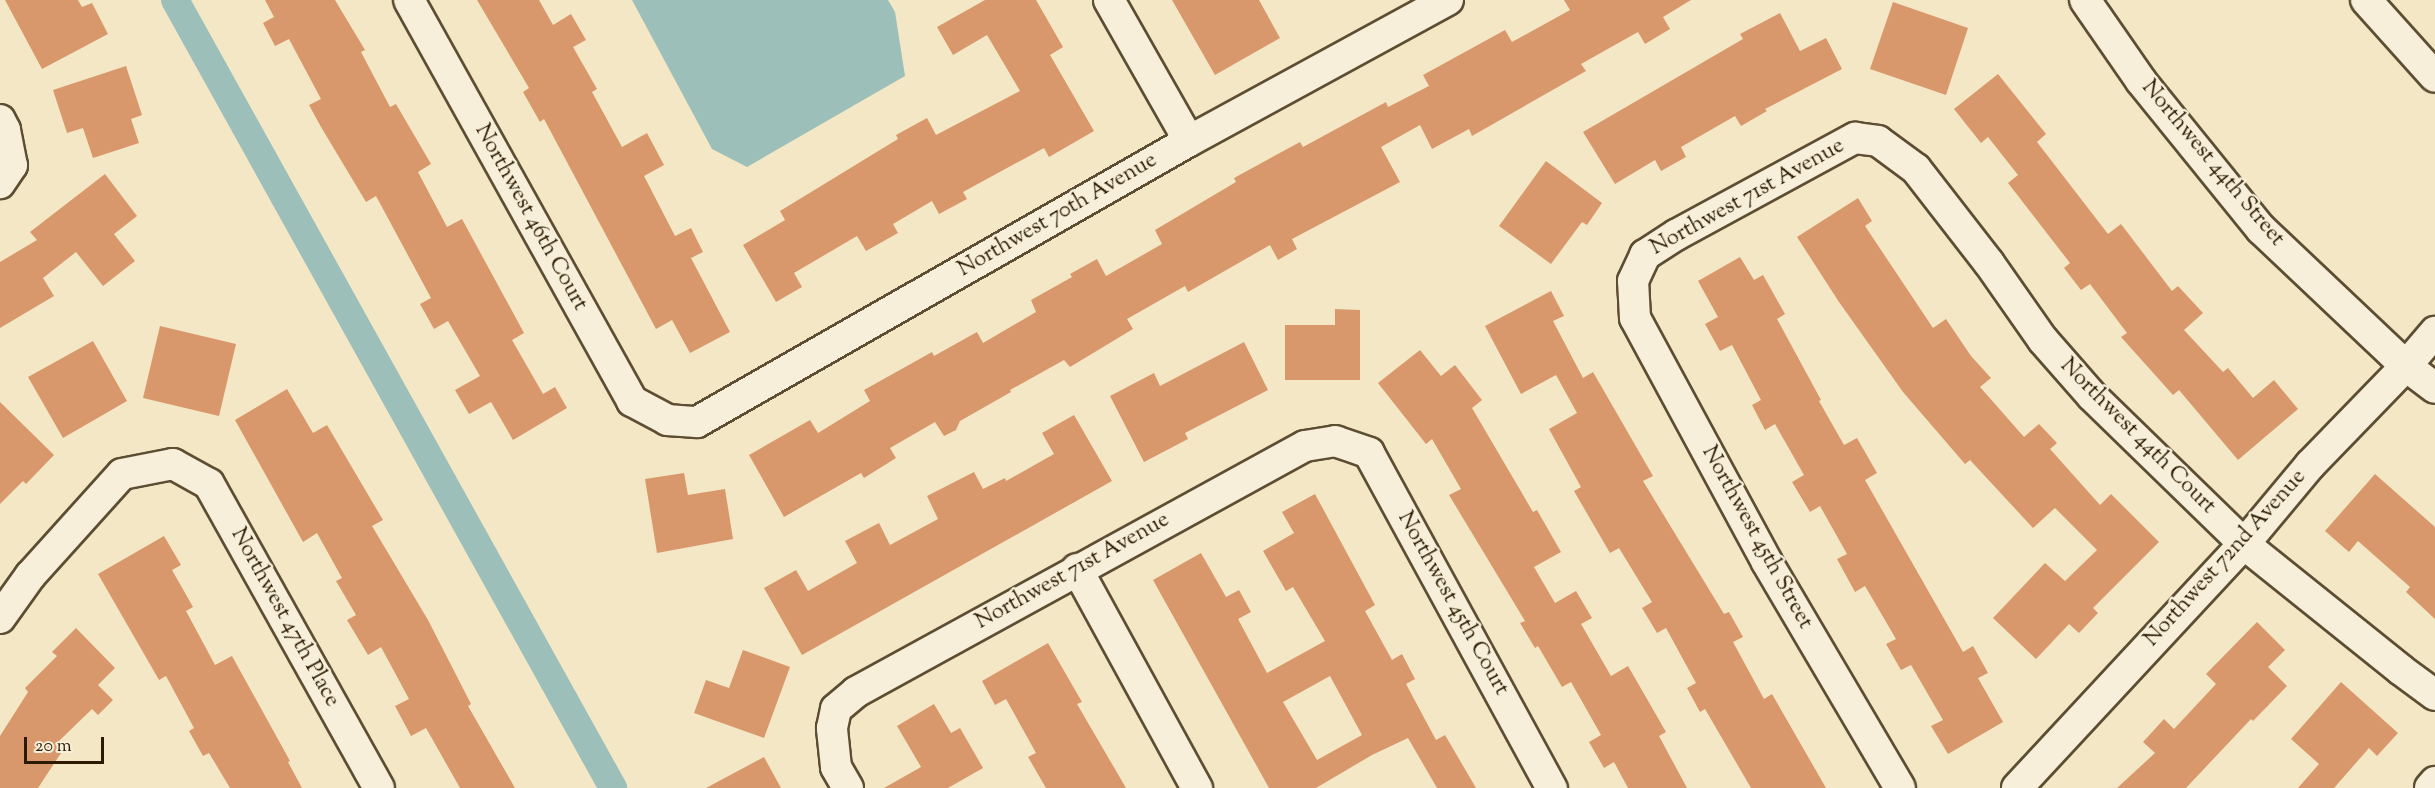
<!DOCTYPE html>
<html>
<head>
<meta charset="utf-8">
<style>
  body { margin:0 }
  #map { position:relative; width:2435px; height:788px; overflow:hidden; background:#f3e7c5; font-family:"Sorts Mill Goudy",serif }
  div>[style] { position:absolute }
  [style*='--x'] { left:calc(var(--x)*1px); top:calc(var(--y)*1px); width:calc(var(--w)*1px); rotate:calc(var(--a)*1deg) }
  .water>* { inset:0; background:#9dbfba }
  .canal>* { height:28px; margin:-14px; padding:0 14px; transform-origin:14px; border-radius:14px; background:#9dbfba }
  .building>* { inset:0; background:#d9986c }
  .roads { filter:drop-shadow(2px 0 #5d4d32) drop-shadow(-2px 0 #5d4d32) drop-shadow(0 2px #5d4d32) drop-shadow(0 -2px #5d4d32) }
  .minor>* { height:30px; margin:-15px; padding:0 15px; transform-origin:15px; border-radius:15px; background:#f7efd9 }
  span { translate:-50% -50%; white-space:nowrap; text-align:center; line-height:1.15; -webkit-text-stroke:4.5px #f7efd9; paint-order:stroke }
  .street-label { font-size:22px; color:#2b1a01 }
  .scale { position:absolute; left:24px; top:737px; width:80px; height:27px; box-sizing:border-box; border:3px solid #2b1a01; border-top:0; padding-left:8px; font-size:18px; line-height:21px; white-space:nowrap; color:#2b1a01; -webkit-text-stroke:4px #f7efd9; paint-order:stroke }
</style>
</head>
<body>
<div id="map">
  <div class="water">
    <i style="clip-path:polygon(632px 0,888px 0,895px 12px,905px 76px,747px 167px,712px 149px)"></i>
  </div>
  <div class="canal">
    <i style="--x:175;--y:0;--w:902;--a:60.93"></i>
  </div>
  <div class="building">
    <i style="clip-path:polygon(5px 0,78px 0,82px 7px,92px 3px,108px 34px,42px 69px)"></i>
    <i style="clip-path:polygon(265px 0,335px 0,365px 50px,361px 52px,390px 107px,396px 104px,431px 164px,418px 172px,447px 227px,462px 219px,524px 333px,512px 340px,543px 394px,555px 387px,567px 408px,513px 440px,491px 402px,469px 414px,455px 390px,480px 376px,448px 321px,434px 329px,420px 304px,431px 298px,376px 196px,366px 202px,321px 127px,309px 105px,321px 99px,289px 39px,275px 46px,263px 23px,274px 17px)"></i>
    <i style="clip-path:polygon(477px 0,539px 0,553px 25px,571px 14px,586px 40px,573px 47px,597px 89px,592px 92px,622px 147px,647px 133px,664px 165px,644px 176px,675px 236px,691px 228px,703px 252px,691px 258px,730px 332px,690px 353px,672px 320px,656px 329px,544px 119px,540px 122px,523px 92px,529px 88px)"></i>
    <i style="clip-path:polygon(985px 0,1036px 0,1063px 47px,1050px 55px,1094px 131px,1049px 157px,1044px 148px,963px 192px,967px 199px,939px 214px,932px 201px,893px 224px,898px 233px,866px 251px,857px 236px,794px 273px,802px 287px,776px 302px,743px 245px,785px 220px,780px 211px,898px 139px,896px 135px,927px 118px,936px 135px,1020px 91px,987px 35px,953px 55px,937px 27px)"></i>
    <i style="clip-path:polygon(1172px 0,1259px 0,1280px 38px,1215px 75px)"></i>
    <i style="clip-path:polygon(1564px 0,1691px 0,1663px 17px,1670px 29px,1645px 44px,1638px 32px,1581px 64px,1586px 71px,1472px 136px,1469px 129px,1432px 149px,1420px 125px,1381px 147px,1400px 182px,1292px 239px,1297px 249px,1278px 260px,1270px 245px,1188px 292px,1185px 286px,1127px 319px,1133px 329px,1070px 367px,1064px 360px,1010px 390px,1011px 392px,960px 421px,956px 430px,944px 436px,935px 422px,890px 448px,896px 458px,864px 478px,861px 473px,784px 517px,749px 455px,810px 420px,818px 433px,870px 401px,864px 390px,932px 352px,934px 356px,977px 332px,983px 343px,1036px 312px,1031px 300px,1072px 277px,1070px 274px,1097px 259px,1106px 276px,1162px 244px,1155px 230px,1236px 182px,1234px 178px,1300px 142px,1303px 147px,1386px 102px,1388px 107px,1429px 86px,1423px 75px,1505px 30px,1512px 42px,1570px 10px)"></i>
    <i style="clip-path:polygon(1893px 2px,1968px 28px,1946px 95px,1870px 69px)"></i>
    <i style="clip-path:polygon(1780px 13px,1800px 51px,1826px 38px,1842px 69px,1765px 109px,1767px 111px,1741px 126px,1735px 116px,1681px 147px,1686px 157px,1661px 171px,1655px 160px,1615px 184px,1583px 132px,1743px 39px,1740px 34px)"></i>
    <i style="clip-path:polygon(126px 66px,142px 115px,131px 119px,139px 143px,93px 158px,83px 128px,67px 133px,53px 90px)"></i>
    <i style="clip-path:polygon(1998px 74px,2046px 134px,2037px 142px,2108px 234px,2121px 224px,2172px 291px,2178px 286px,2203px 313px,2184px 330px,2223px 372px,2228px 368px,2253px 398px,2274px 380px,2298px 409px,2238px 460px,2179px 390px,2173px 395px,2121px 337px,2127px 333px,2090px 284px,2081px 290px,2064px 268px,2070px 263px,2008px 183px,2018px 175px,1988px 137px,1981px 143px,1954px 109px)"></i>
    <i style="clip-path:polygon(1546px 161px,1602px 203px,1587px 225px,1582px 222px,1551px 264px,1499px 226px)"></i>
    <i style="clip-path:polygon(105px 174px,137px 216px,114px 234px,135px 261px,103px 286px,76px 252px,43px 278px,54px 296px,0 328px,0 262px,37px 240px,30px 232px)"></i>
    <i style="clip-path:polygon(1858px 198px,1872px 221px,1865px 226px,1933px 328px,1946px 319px,1971px 356px,1991px 378px,1980px 387px,2024px 437px,2039px 424px,2057px 443px,2050px 449px,2100px 505px,2111px 494px,2159px 542px,2093px 608px,2098px 613px,2079px 633px,2069px 624px,2036px 659px,1993px 618px,2045px 563px,2065px 581px,2097px 550px,2055px 508px,2033px 528px,1970px 460px,1965px 464px,1903px 392px,1839px 302px,1797px 237px)"></i>
    <i style="clip-path:polygon(1740px 257px,1754px 280px,1763px 275px,1785px 314px,1777px 319px,1821px 400px,1819px 401px,1844px 445px,1857px 438px,1877px 473px,1865px 480px,1963px 652px,1973px 646px,1988px 673px,1978px 678px,2003px 722px,1948px 754px,1931px 726px,1943px 720px,1911px 665px,1901px 670px,1886px 644px,1896px 639px,1865px 586px,1855px 592px,1837px 559px,1847px 554px,1820px 506px,1810px 512px,1792px 482px,1804px 475px,1775px 424px,1765px 430px,1752px 405px,1761px 400px,1732px 345px,1720px 351px,1705px 324px,1718px 317px,1698px 281px)"></i>
    <i style="clip-path:polygon(1551px 291px,1564px 316px,1553px 321px,1583px 378px,1593px 372px,1653px 476px,1643px 481px,1724px 614px,1729px 612px,1743px 637px,1733px 642px,1764px 699px,1772px 694px,1826px 788px,1751px 788px,1705px 709px,1700px 712px,1687px 688px,1696px 683px,1666px 628px,1657px 633px,1642px 608px,1652px 602px,1619px 548px,1610px 553px,1574px 491px,1581px 487px,1549px 429px,1577px 413px,1556px 375px,1521px 394px,1485px 326px)"></i>
    <i style="clip-path:polygon(1335px 309px,1360px 310px,1360px 380px,1285px 380px,1285px 325px,1335px 325px)"></i>
    <i style="clip-path:polygon(160px 326px,236px 344px,219px 416px,143px 398px)"></i>
    <i style="clip-path:polygon(93px 341px,127px 401px,63px 438px,28px 377px)"></i>
    <i style="clip-path:polygon(1244px 342px,1268px 390px,1185px 433px,1188px 439px,1144px 462px,1110px 396px,1154px 373px,1160px 386px)"></i>
    <i style="clip-path:polygon(1420px 350px,1441px 376px,1455px 365px,1482px 400px,1472px 408px,1533px 512px,1537px 510px,1561px 552px,1534px 567px,1555px 603px,1576px 591px,1592px 618px,1581px 624px,1611px 676px,1628px 666px,1666px 732px,1659px 736px,1687px 788px,1628px 788px,1614px 762px,1604px 768px,1589px 742px,1601px 735px,1571px 682px,1562px 687px,1538px 646px,1535px 648px,1520px 623px,1525px 621px,1449px 495px,1461px 489px,1432px 439px,1426px 444px,1378px 383px)"></i>
    <i style="clip-path:polygon(287px 389px,313px 433px,327px 425px,383px 520px,372px 526px,428px 620px,471px 704px,468px 706px,515px 788px,460px 788px,426px 728px,411px 736px,395px 706px,409px 699px,381px 647px,368px 655px,347px 620px,356px 615px,336px 581px,342px 578px,317px 533px,303px 542px,235px 420px)"></i>
    <i style="clip-path:polygon(0 402px,54px 455px,26px 484px,23px 481px,0 504px)"></i>
    <i style="clip-path:polygon(1074px 415px,1112px 481px,802px 655px,764px 588px,796px 570px,808px 591px,857px 563px,845px 541px,879px 523px,890px 545px,938px 519px,927px 496px,974px 472px,983px 489px,1005px 478px,1006px 481px,1054px 454px,1042px 433px)"></i>
    <i style="clip-path:polygon(684px 473px,688px 495px,725px 489px,733px 539px,657px 553px,645px 479px)"></i>
    <i style="clip-path:polygon(2375px 474px,2435px 527px,2435px 619px,2406px 592px,2410px 587px,2358px 541px,2349px 552px,2325px 531px)"></i>
    <i style="clip-path:polygon(evenodd,1315px 494px,1375px 605px,1365px 611px,1392px 660px,1402px 654px,1415px 679px,1406px 684px,1436px 740px,1445px 735px,1476px 788px,1437px 788px,1408px 738px,1372px 755px,1316px 788px,1269px 788px,1153px 580px,1201px 553px,1226px 597px,1239px 590px,1251px 612px,1238px 619px,1267px 673px,1325px 641px,1293px 587px,1286px 591px,1263px 551px,1294px 533px,1282px 512px,1315px 494px,1330px 676px,1362px 735px,1317px 760px,1283px 702px,1330px 676px)"></i>
    <i style="clip-path:polygon(164px 536px,181px 565px,172px 570px,193px 607px,186px 611px,215px 665px,232px 656px,290px 761px,288px 762px,302px 788px,230px 788px,209px 753px,203px 756px,189px 731px,194px 728px,166px 676px,159px 680px,98px 574px)"></i>
    <i style="clip-path:polygon(2257px 622px,2285px 650px,2268px 667px,2287px 686px,2253px 721px,2251px 719px,2186px 788px,2117px 788px,2155px 753px,2143px 742px,2164px 719px,2174px 729px,2216px 684px,2206px 674px)"></i>
    <i style="clip-path:polygon(76px 628px,115px 668px,98px 685px,113px 700px,98px 715px,92px 709px,58px 742px,65px 747px,38px 788px,0 788px,0 736px,28px 692px,25px 688px,57px 656px,52px 652px)"></i>
    <i style="clip-path:polygon(1048px 643px,1082px 702px,1077px 704px,1126px 788px,1046px 788px,1028px 757px,1036px 753px,1006px 699px,995px 705px,982px 681px)"></i>
    <i style="clip-path:polygon(743px 650px,790px 667px,764px 738px,694px 713px,706px 680px,729px 688px)"></i>
    <i style="clip-path:polygon(2341px 682px,2398px 733px,2377px 756px,2369px 748px,2334px 788px,2298px 788px,2319px 764px,2291px 739px)"></i>
    <i style="clip-path:polygon(934px 704px,951px 733px,960px 728px,983px 768px,948px 788px,884px 788px,921px 767px,897px 726px)"></i>
    <i style="clip-path:polygon(764px 757px,781px 788px,706px 788px)"></i>
  </div>
  <div class="roads">
    <div class="minor">
      <i style="--x:409;--y:0;--w:459;--a:60.9"></i>
      <i style="--x:632;--y:401;--w:40;--a:28"></i>
      <i style="--x:667;--y:420;--w:30;--a:4"></i>
      <i style="--x:697;--y:422;--w:567;--a:-29.73"></i>
      <i style="--x:1189;--y:141;--w:295;--a:-28.6"></i>
      <i style="--x:1109;--y:0;--w:162;--a:60.4"></i>
      <i style="--x:2085;--y:0;--w:98;--a:55.3"></i>
      <i style="--x:2141;--y:81;--w:191;--a:51"></i>
      <i style="--x:2261;--y:229;--w:199;--a:43.4"></i>
      <i style="--x:2406;--y:366;--w:36;--a:37"></i>
      <i style="--x:2366;--y:0;--w:103;--a:48.1"></i>
      <i style="--x:0;--y:120;--w:11;--a:63"></i>
      <i style="--x:5;--y:130;--w:36;--a:79"></i>
      <i style="--x:12;--y:165;--w:22;--a:124"></i>
      <i style="--x:1077;--y:569;--w:250;--a:61.3"></i>
      <i style="--x:0;--y:618;--w:52;--a:-54.5"></i>
      <i style="--x:30;--y:576;--w:137;--a:-48"></i>
      <i style="--x:122;--y:474;--w:52;--a:-11.1"></i>
      <i style="--x:173;--y:464;--w:41;--a:29.1"></i>
      <i style="--x:209;--y:484;--w:348;--a:60.8"></i>
      <i style="--x:848;--y:788;--w:24;--a:-120"></i>
      <i style="--x:836;--y:767;--w:39;--a:-96"></i>
      <i style="--x:832;--y:728;--w:19;--a:-78"></i>
      <i style="--x:836;--y:709;--w:26;--a:-40"></i>
      <i style="--x:856;--y:692;--w:512;--a:-28.72"></i>
      <i style="--x:1305;--y:446;--w:30;--a:-9"></i>
      <i style="--x:1335;--y:441;--w:36;--a:19"></i>
      <i style="--x:1369;--y:453;--w:382;--a:61.4"></i>
      <i style="--x:1900;--y:788;--w:262;--a:-120.5"></i>
      <i style="--x:1767;--y:562;--w:277;--a:-118.4"></i>
      <i style="--x:1635;--y:318;--w:37;--a:-93"></i>
      <i style="--x:1633;--y:281;--w:29;--a:-65"></i>
      <i style="--x:1645;--y:255;--w:37;--a:-33"></i>
      <i style="--x:1676;--y:235;--w:204;--a:-28.5"></i>
      <i style="--x:1855;--y:138;--w:23;--a:7"></i>
      <i style="--x:1878;--y:141;--w:47;--a:36.4"></i>
      <i style="--x:1916;--y:169;--w:119;--a:52.2"></i>
      <i style="--x:1989;--y:263;--w:94;--a:55"></i>
      <i style="--x:2043;--y:340;--w:74;--a:48.8"></i>
      <i style="--x:2092;--y:396;--w:212;--a:44.2"></i>
      <i style="--x:2244;--y:544;--w:201;--a:38.7"></i>
      <i style="--x:2401;--y:670;--w:42;--a:36.3"></i>
      <i style="--x:2017;--y:788;--w:333;--a:-47.1"></i>
      <i style="--x:2244;--y:544;--w:103;--a:-50.1"></i>
      <i style="--x:2310;--y:465;--w:138;--a:-45.9"></i>
      <i style="--x:2406;--y:366;--w:45;--a:-49.5"></i>
      <i style="--x:2430;--y:788;--w:8;--a:-50"></i>
    </div>
  </div>
  <div class="street-label">
    <span style="left:2212px;top:164px;rotate:50deg">Northwest 44th Street</span>
    <span style="left:1748px;top:198px;rotate:-29deg">Northwest 71st Avenue</span>
    <span style="left:1058px;top:216px;rotate:-30deg">Northwest 70th Avenue</span>
    <span style="left:530px;top:218px;rotate:61deg">Northwest 46th Court</span>
    <span style="left:2137px;top:437px;rotate:45deg">Northwest 44th Court</span>
    <span style="left:1756px;top:538px;rotate:61deg">Northwest 45th Street</span>
    <span style="left:2226px;top:559px;rotate:-48deg">Northwest 72nd Avenue</span>
    <span style="left:1073px;top:572px;rotate:-29deg">Northwest 71st Avenue</span>
    <span style="left:1452px;top:604px;rotate:61deg">Northwest 45th Court</span>
    <span style="left:284px;top:618px;rotate:61deg">Northwest 47th Place</span>
  </div>
  <div class="scale">20 m</div>
</div>
</body>
</html>
